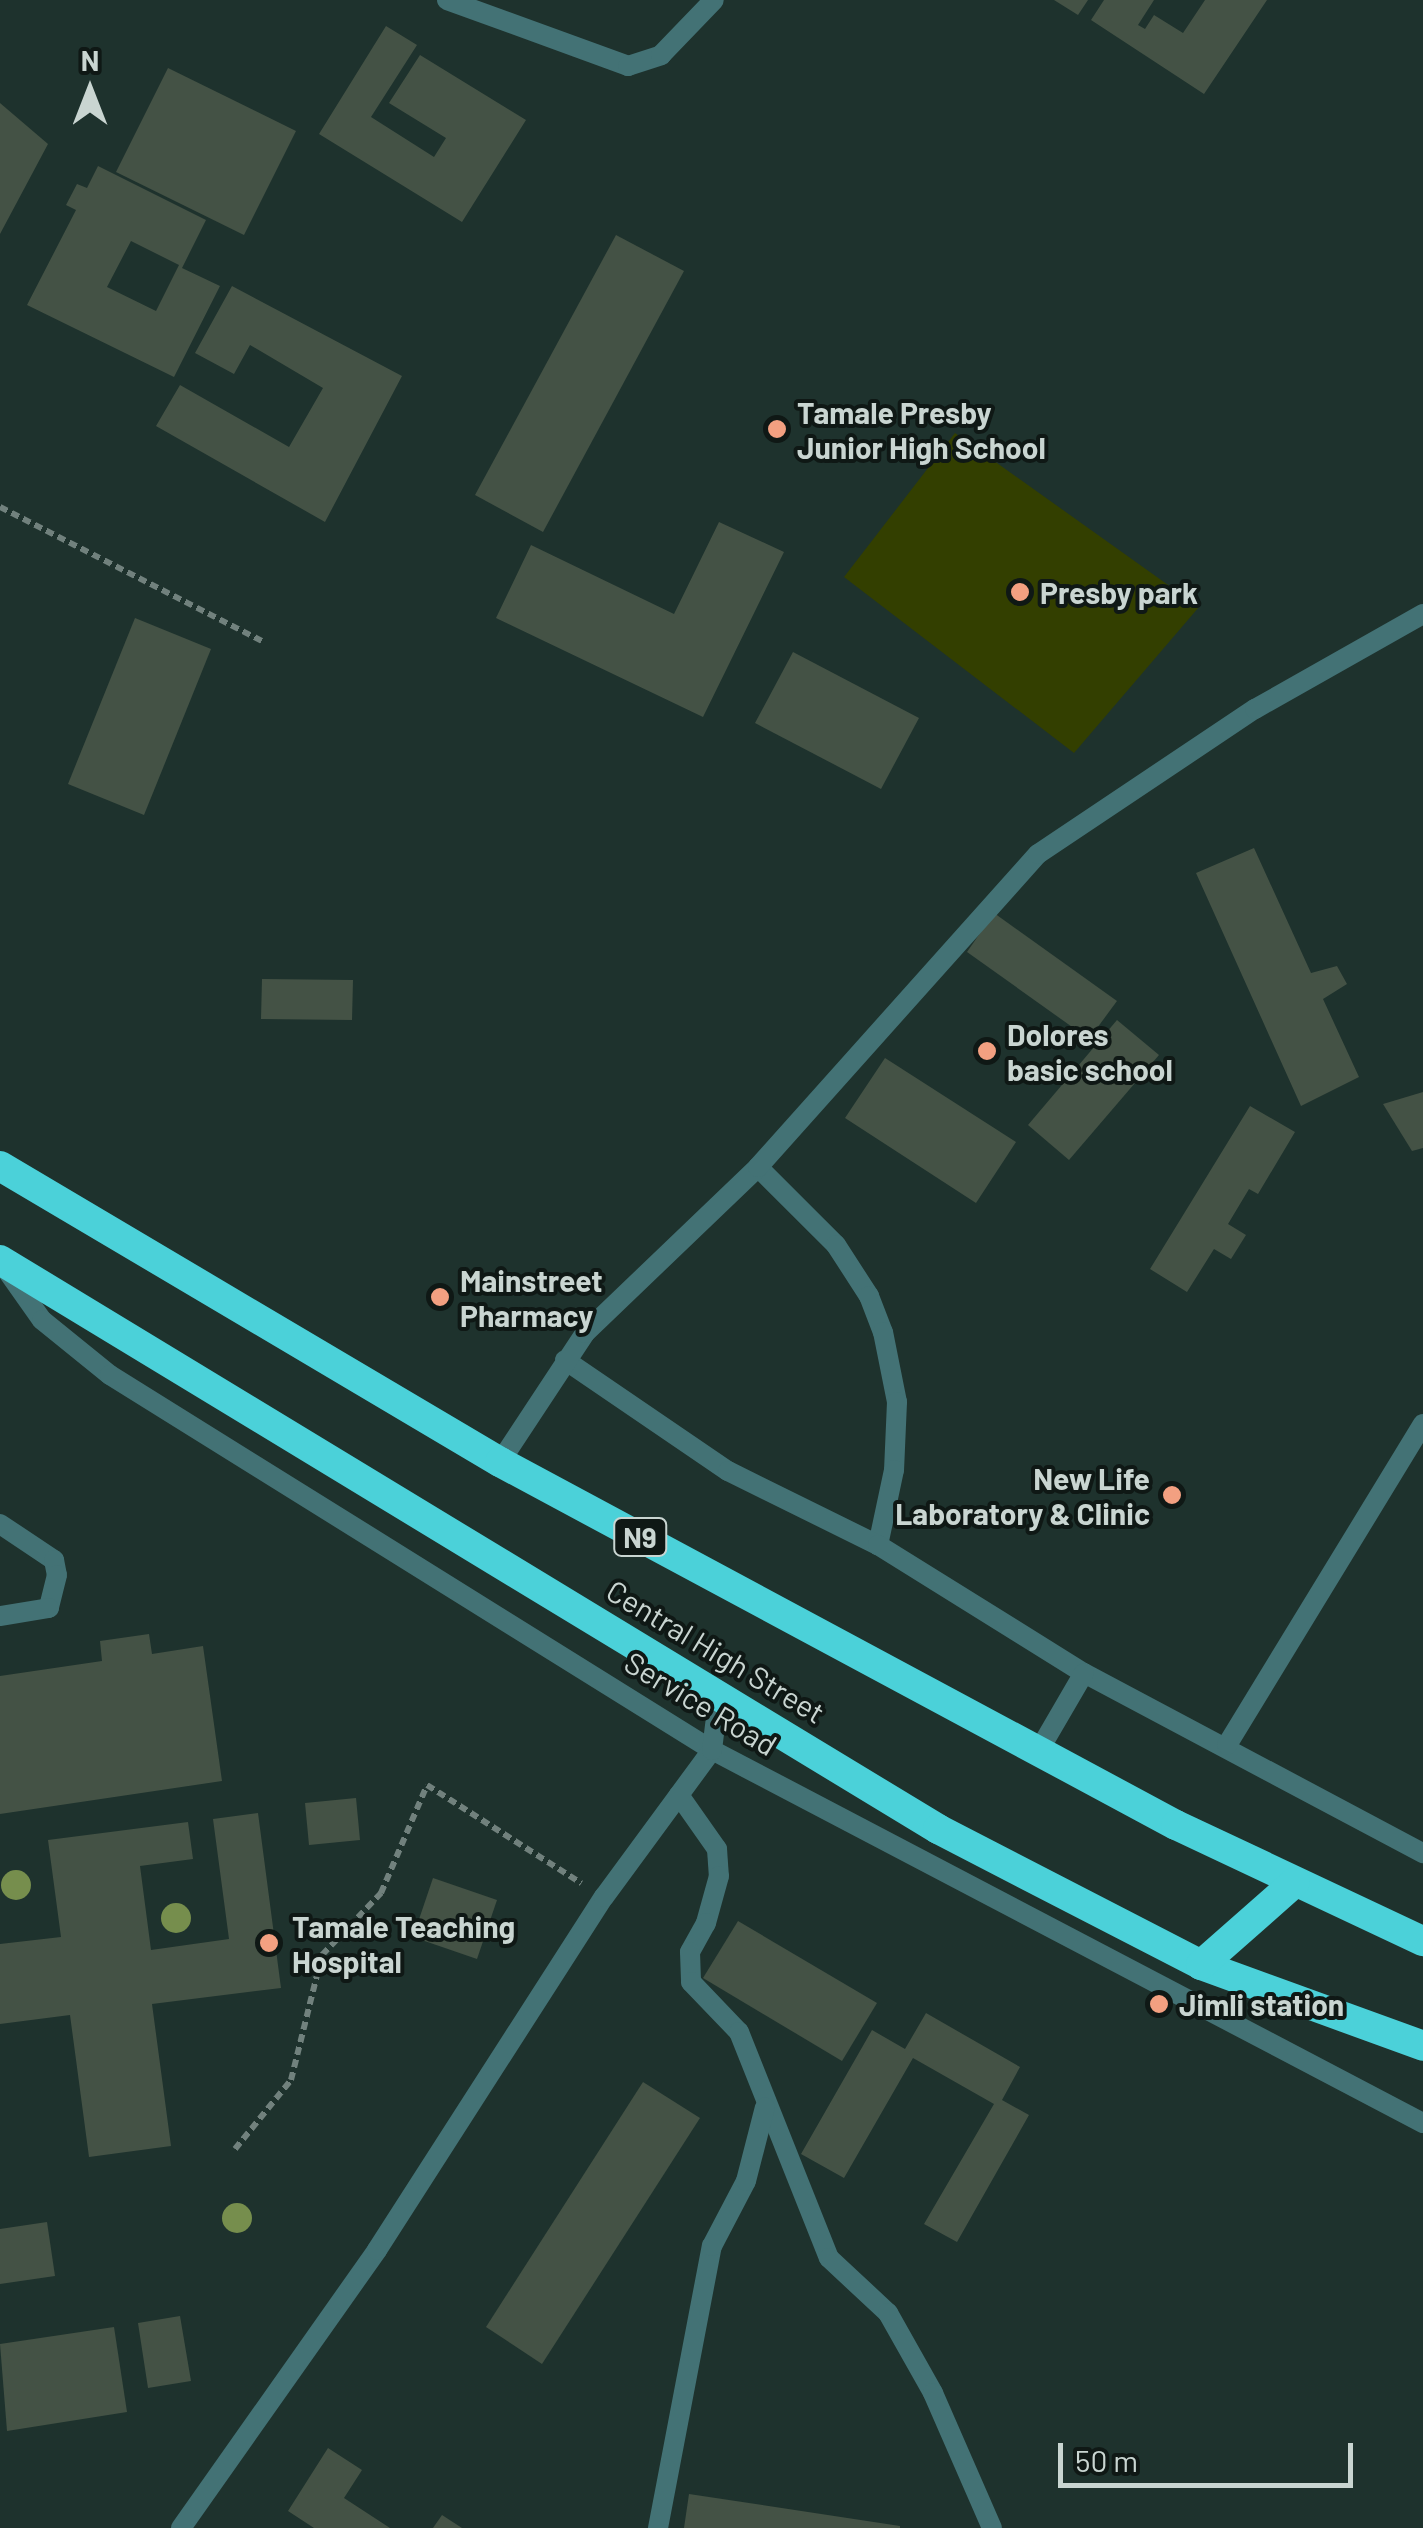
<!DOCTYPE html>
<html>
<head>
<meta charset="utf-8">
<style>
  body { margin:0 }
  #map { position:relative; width:1423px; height:2528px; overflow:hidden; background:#1e322d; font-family:Barlow,sans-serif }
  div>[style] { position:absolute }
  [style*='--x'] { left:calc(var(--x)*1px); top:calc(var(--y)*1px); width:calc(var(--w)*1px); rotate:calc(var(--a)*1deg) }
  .green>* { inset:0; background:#333f00 }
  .building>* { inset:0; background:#445245 }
  .path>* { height:6px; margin-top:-3px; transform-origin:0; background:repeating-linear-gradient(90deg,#71817d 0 8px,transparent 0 13px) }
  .lane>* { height:20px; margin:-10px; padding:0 10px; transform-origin:10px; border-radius:10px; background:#437275 }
  .street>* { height:20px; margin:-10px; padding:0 10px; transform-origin:10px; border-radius:10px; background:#437275 }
  .highway>* { height:30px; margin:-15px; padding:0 15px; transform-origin:15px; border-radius:15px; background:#4bd1d9 }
  .trees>* { width:30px; height:30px; margin:-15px; border-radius:50%; background:#768e4d }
  .dots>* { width:28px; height:28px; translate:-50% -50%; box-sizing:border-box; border:5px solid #0f1815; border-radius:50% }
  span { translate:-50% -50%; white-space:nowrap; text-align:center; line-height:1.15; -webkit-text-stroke:8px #0f1815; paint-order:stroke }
  .shield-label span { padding:2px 8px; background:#0f1815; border:2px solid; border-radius:8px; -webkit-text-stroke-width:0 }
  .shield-label { font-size:28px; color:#c9d5d1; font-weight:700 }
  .poi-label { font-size:30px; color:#c9d5d1; font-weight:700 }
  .left { translate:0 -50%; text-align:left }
  .right { translate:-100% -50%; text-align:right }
  .street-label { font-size:30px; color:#c9d5d1 }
  .north { position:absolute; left:40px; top:40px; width:100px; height:100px; -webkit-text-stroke:8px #0f1815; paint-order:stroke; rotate:0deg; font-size:28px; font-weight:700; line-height:40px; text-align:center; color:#c9d5d1 }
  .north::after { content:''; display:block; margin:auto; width:35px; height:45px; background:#c9d5d1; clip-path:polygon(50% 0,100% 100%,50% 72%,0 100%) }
  .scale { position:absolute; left:1058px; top:2443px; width:295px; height:45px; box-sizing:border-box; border:5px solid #c9d5d1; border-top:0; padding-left:12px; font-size:30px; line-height:35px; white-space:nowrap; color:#c9d5d1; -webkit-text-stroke:8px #0f1815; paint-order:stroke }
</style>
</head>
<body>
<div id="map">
  <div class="green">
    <i style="clip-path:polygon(955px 433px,1199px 607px,1074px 753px,844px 577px)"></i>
  </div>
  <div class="building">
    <i style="clip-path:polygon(1054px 0,1088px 0,1078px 15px)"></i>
    <i style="clip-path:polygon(1104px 0,1154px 0,1138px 25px,1145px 29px,1154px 15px,1183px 33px,1205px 0,1267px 0,1204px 94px,1091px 20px)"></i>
    <i style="clip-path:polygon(386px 26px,417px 45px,371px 117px,434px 157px,446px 138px,389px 103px,420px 55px,526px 120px,462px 222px,319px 134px)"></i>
    <i style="clip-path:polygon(168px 68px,296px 131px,244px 235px,116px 172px)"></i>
    <i style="clip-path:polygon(0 103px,48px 144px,0 234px)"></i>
    <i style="clip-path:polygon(evenodd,98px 166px,206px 220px,182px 268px,220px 286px,174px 377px,27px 305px,76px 210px,66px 205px,77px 184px,87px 188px,98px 166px,131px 241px,179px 265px,156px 311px,107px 287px,131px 241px)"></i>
    <i style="clip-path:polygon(616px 235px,684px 271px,543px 532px,475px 495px)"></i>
    <i style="clip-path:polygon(232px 286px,402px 376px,325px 522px,156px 426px,180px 385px,289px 447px,323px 388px,250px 345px,234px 374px,195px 353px)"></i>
    <i style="clip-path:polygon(719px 522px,784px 552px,703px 717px,496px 618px,531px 545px,674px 614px)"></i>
    <i style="clip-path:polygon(135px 618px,211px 649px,144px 815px,68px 784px)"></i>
    <i style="clip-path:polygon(793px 652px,919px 718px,881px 789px,755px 723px)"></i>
    <i style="clip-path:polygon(1254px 848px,1311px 973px,1337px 966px,1347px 984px,1323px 999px,1359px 1077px,1301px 1106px,1196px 873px)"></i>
    <i style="clip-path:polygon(994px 913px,1117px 1001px,1089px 1039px,967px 952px)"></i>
    <i style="clip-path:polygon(262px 979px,353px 980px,352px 1020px,261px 1019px)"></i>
    <i style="clip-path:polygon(1117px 1020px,1159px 1055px,1069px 1160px,1028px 1125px)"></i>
    <i style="clip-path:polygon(885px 1058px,1016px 1142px,976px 1203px,845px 1118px)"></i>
    <i style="clip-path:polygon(1423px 1092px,1423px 1148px,1412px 1151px,1383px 1104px)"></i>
    <i style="clip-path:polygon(1250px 1106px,1295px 1132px,1258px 1194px,1249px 1189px,1228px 1224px,1246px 1235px,1231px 1259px,1214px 1249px,1187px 1292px,1150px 1269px)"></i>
    <i style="clip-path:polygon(149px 1634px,152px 1654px,203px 1646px,222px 1781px,0 1814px,0 1676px,102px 1661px,100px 1641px)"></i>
    <i style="clip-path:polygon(356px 1798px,360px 1840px,309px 1845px,305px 1803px)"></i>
    <i style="clip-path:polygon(258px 1813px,281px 1988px,152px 2004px,171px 2146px,89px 2157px,70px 2015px,0 2024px,0 1944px,61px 1937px,48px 1840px,188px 1822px,193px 1859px,140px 1866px,151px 1950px,229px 1939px,213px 1819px)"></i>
    <i style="clip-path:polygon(433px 1878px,497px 1900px,477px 1959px,413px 1937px)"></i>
    <i style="clip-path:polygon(738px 1921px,877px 2003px,842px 2061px,703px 1978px)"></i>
    <i style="clip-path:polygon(926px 2013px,1020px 2067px,1002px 2100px,1029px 2115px,957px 2242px,924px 2224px,994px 2104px,913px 2058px,844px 2178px,801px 2154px,872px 2030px,905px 2049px)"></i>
    <i style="clip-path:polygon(643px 2082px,700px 2118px,542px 2364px,486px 2327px)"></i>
    <i style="clip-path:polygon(47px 2222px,55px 2276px,0 2284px,0 2229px)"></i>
    <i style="clip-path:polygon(180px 2316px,191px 2381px,148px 2388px,138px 2323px)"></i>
    <i style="clip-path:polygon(114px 2327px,127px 2412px,7px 2431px,0 2344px)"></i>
    <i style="clip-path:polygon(328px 2448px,362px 2470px,344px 2498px,390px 2528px,314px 2528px,288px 2511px)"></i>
    <i style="clip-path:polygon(689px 2494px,900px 2526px,900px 2528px,684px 2528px)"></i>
    <i style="clip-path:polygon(442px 2515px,462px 2528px,433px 2528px)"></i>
  </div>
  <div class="path">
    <i style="--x:0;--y:507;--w:294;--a:27.1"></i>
    <i style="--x:235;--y:2149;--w:89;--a:-50.9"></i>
    <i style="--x:291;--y:2080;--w:129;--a:-76.1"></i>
    <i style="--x:322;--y:1955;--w:86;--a:-46.4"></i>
    <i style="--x:381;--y:1893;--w:117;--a:-66.9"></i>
    <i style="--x:427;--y:1785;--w:183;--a:32.5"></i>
  </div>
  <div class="lane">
    <i style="--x:3;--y:1265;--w:67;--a:54.7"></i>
    <i style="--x:42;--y:1320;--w:87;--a:39"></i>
    <i style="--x:110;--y:1375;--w:709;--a:31.92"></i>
    <i style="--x:712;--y:1750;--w:803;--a:27.68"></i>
    <i style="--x:0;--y:1524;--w:65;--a:33.7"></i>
    <i style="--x:54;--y:1560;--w:15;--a:79"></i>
    <i style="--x:57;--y:1575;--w:34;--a:104"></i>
    <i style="--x:49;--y:1608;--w:50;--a:170.7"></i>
  </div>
  <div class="street">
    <i style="--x:447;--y:0;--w:193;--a:20"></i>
    <i style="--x:628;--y:66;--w:35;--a:-18"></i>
    <i style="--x:661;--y:55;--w:76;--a:-46.1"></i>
    <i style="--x:758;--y:1167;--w:110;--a:45"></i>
    <i style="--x:836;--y:1245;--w:61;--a:57.1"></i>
    <i style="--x:869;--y:1296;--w:39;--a:69"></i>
    <i style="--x:883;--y:1332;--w:71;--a:78.7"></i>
    <i style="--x:897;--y:1402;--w:68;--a:92.5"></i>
    <i style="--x:894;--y:1470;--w:77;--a:102"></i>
    <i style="--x:565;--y:1360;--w:197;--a:34.3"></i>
    <i style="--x:728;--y:1471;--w:167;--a:26.3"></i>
    <i style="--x:878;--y:1545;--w:243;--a:31.9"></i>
    <i style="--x:1084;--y:1673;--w:384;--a:28"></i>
    <i style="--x:500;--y:1462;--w:154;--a:-56.6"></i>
    <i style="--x:585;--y:1333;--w:240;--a:-43.8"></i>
    <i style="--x:758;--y:1167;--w:420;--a:-48.2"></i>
    <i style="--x:1038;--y:854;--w:261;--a:-33.8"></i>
    <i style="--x:1255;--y:709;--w:193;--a:-29.5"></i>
    <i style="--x:1227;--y:1745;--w:376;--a:-58.6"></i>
    <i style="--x:1038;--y:1752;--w:91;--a:-59.8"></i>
    <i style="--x:679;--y:1795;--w:66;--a:54.9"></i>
    <i style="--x:717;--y:1849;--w:27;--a:86"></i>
    <i style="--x:719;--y:1876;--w:49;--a:105.5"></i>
    <i style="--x:706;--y:1923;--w:33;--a:119"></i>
    <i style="--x:690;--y:1952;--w:30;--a:88"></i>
    <i style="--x:691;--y:1982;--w:69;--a:46.2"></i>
    <i style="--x:739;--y:2032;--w:243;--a:68.3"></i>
    <i style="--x:829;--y:2258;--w:81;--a:43"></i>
    <i style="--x:888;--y:2313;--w:92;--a:60.6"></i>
    <i style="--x:933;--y:2393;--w:147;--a:66.4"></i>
    <i style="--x:181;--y:2528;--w:340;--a:-54.8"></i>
    <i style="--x:377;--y:2250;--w:420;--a:-57.3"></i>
    <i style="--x:604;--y:1897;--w:182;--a:-53.7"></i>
    <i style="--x:712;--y:1750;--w:57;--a:-83"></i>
    <i style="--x:658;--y:2528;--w:287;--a:-79.2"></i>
    <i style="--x:712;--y:2246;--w:73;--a:-62.4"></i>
    <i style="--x:746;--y:2181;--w:76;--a:-75.6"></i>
  </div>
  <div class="highway">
    <i style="--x:0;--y:1166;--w:581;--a:30.63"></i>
    <i style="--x:500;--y:1462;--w:767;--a:28.24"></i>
    <i style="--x:1176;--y:1825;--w:273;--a:25.2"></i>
    <i style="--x:0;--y:1260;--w:1097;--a:31.24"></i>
    <i style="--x:938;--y:1829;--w:296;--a:27.3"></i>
    <i style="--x:1201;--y:1965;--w:236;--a:20"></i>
    <i style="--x:1201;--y:1965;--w:125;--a:-41.4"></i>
  </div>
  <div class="trees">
    <i style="left:16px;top:1885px"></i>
    <i style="left:176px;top:1918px"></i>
    <i style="left:237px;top:2218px"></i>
  </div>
  <div class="dots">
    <i style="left:777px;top:429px;background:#f3a081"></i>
    <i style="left:1020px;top:592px;background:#f3a081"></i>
    <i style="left:987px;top:1051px;background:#f3a081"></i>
    <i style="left:440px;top:1297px;background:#f3a081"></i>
    <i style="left:1172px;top:1495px;background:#f3a081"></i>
    <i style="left:269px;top:1943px;background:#f3a081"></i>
    <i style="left:1159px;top:2004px;background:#f3a081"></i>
  </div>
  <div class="shield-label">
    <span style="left:640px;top:1537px">N9</span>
  </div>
  <div class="poi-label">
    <span class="left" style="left:797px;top:429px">Tamale Presby<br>Junior High School</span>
    <span class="left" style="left:1040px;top:592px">Presby park</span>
    <span class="left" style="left:1007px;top:1051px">Dolores<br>basic school</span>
    <span class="left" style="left:460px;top:1297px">Mainstreet<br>Pharmacy</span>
    <span class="right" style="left:1150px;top:1495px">New Life<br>Laboratory &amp; Clinic</span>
    <span class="left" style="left:292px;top:1943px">Tamale Teaching<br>Hospital</span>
    <span class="left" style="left:1179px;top:2004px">Jimli station</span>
  </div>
  <div class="street-label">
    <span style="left:716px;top:1651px;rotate:31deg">Central High Street</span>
    <span style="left:701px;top:1703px;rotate:31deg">Service Road</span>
  </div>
  <div class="north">N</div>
  <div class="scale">50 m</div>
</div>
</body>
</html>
